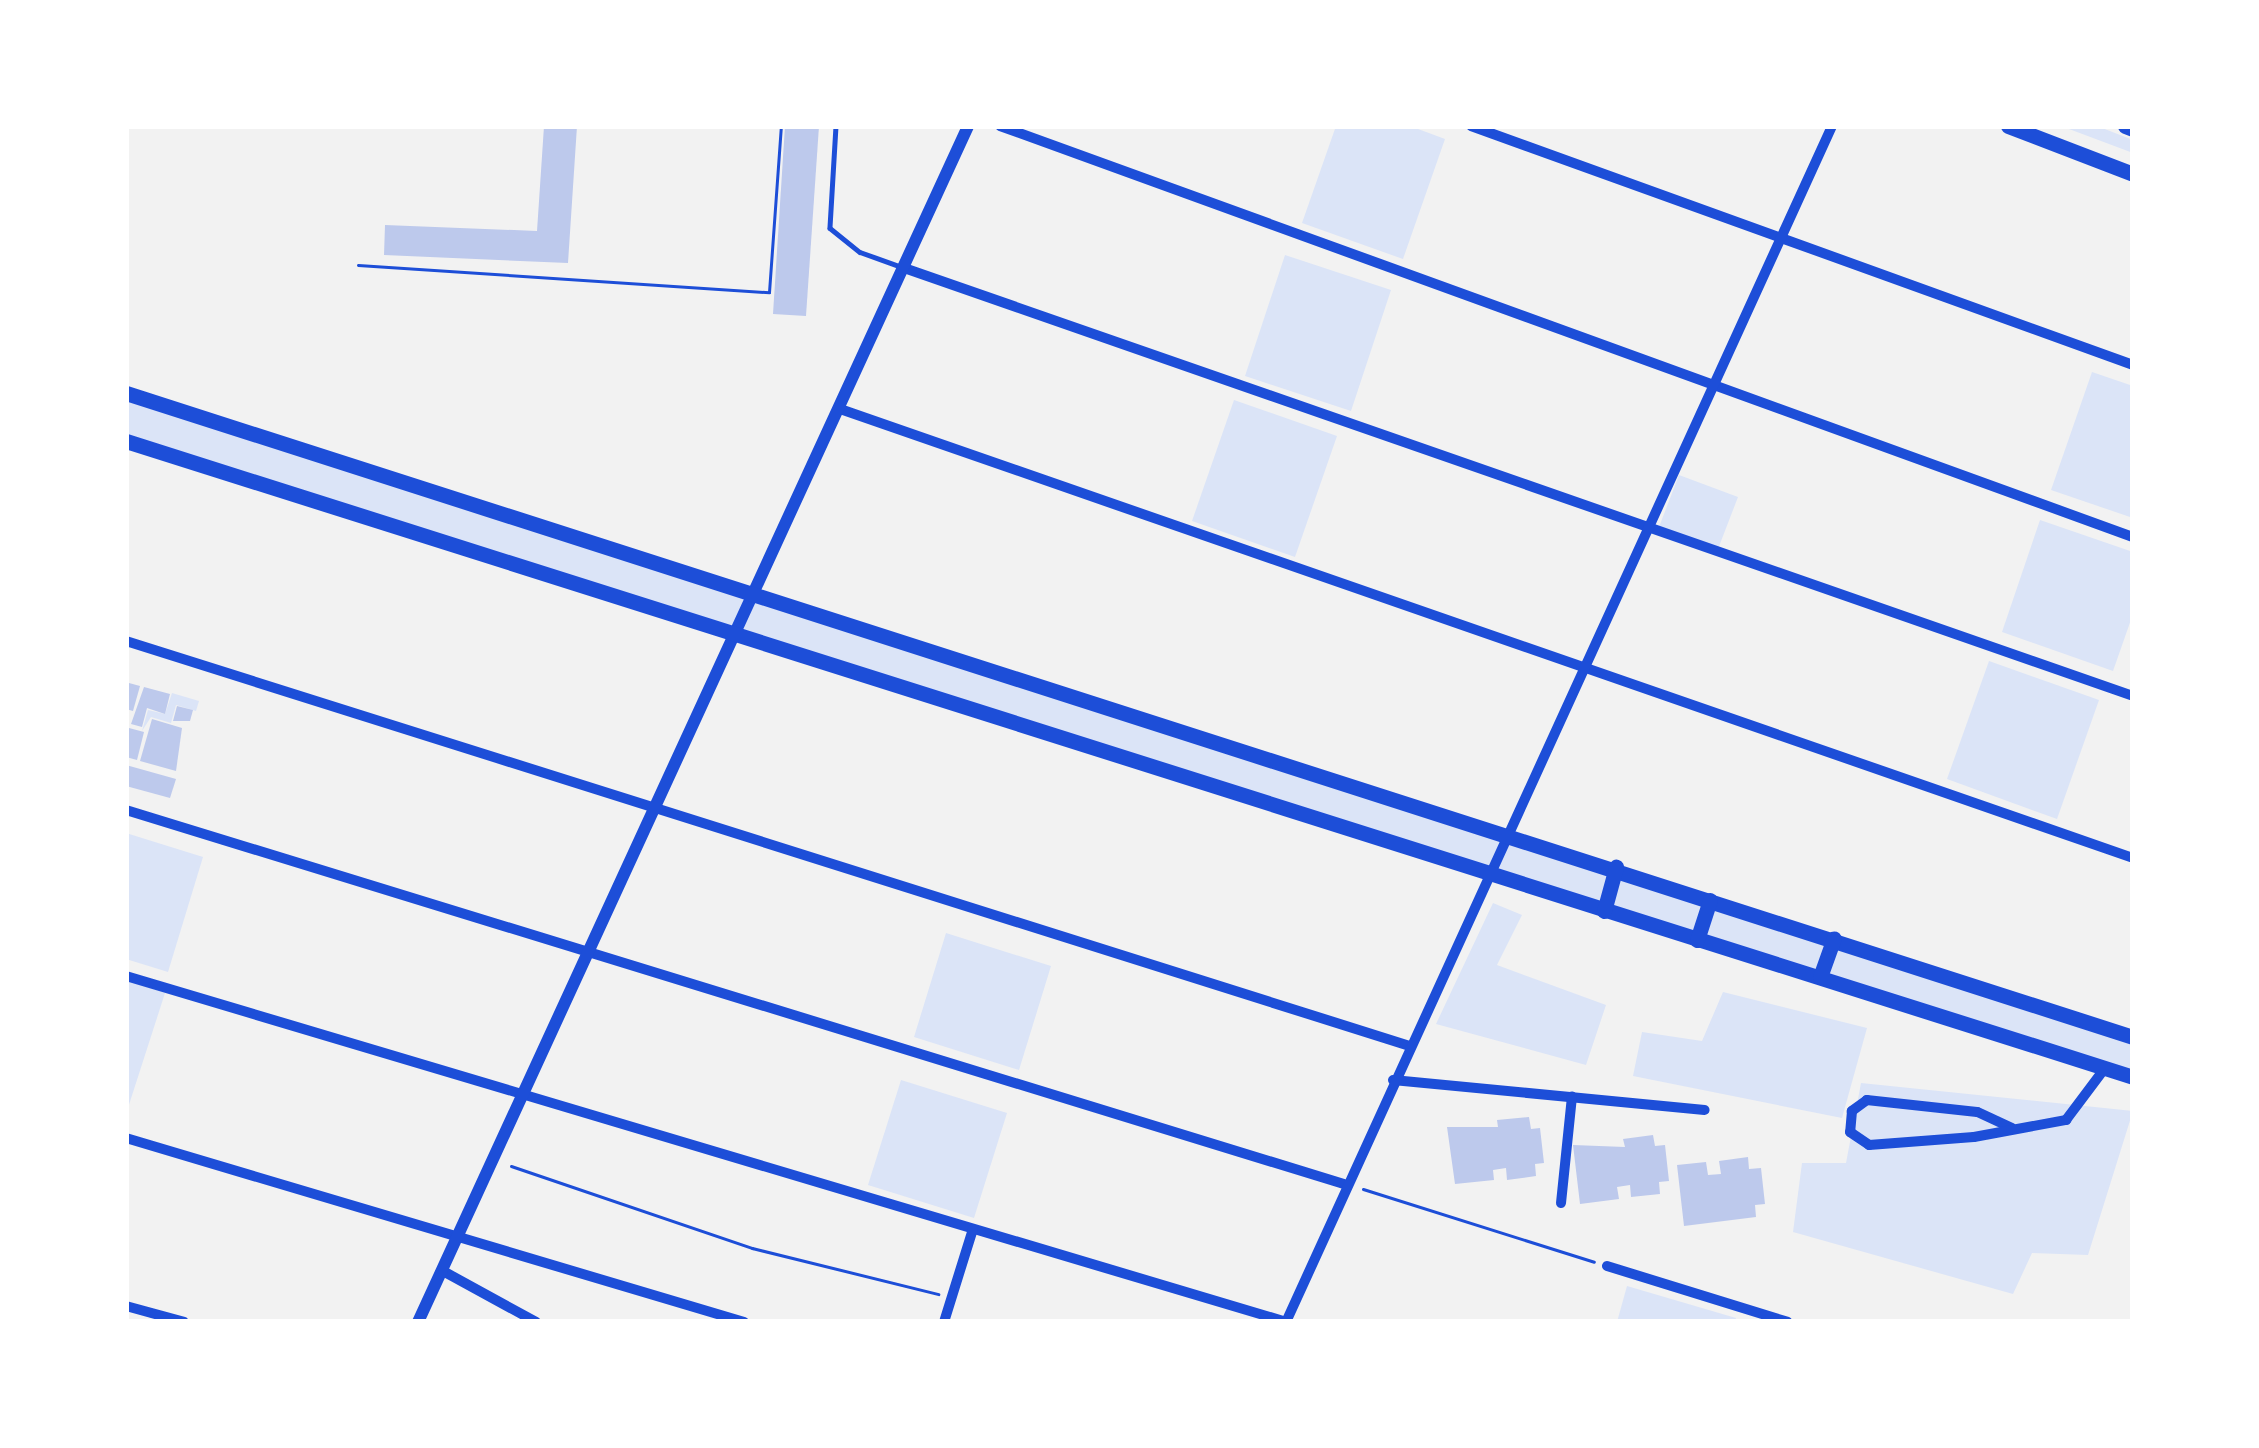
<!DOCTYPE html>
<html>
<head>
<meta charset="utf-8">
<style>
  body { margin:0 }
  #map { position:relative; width:2259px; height:1448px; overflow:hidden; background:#f2f2f2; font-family:"PT Sans",sans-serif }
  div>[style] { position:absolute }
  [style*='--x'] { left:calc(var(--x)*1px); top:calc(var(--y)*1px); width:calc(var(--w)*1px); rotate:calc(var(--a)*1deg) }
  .green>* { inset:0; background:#dbe4f7 }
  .building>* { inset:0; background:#bdc9ec }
  .path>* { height:3px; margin:-1.5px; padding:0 1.5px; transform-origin:1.5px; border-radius:1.5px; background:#1d4ed8 }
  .service>* { height:4.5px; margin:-2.25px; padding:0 2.25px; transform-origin:2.25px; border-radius:2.25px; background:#1d4ed8 }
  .minor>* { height:10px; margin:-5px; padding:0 5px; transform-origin:5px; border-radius:5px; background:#1d4ed8 }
  .tertiary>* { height:12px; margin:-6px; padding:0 6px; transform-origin:6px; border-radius:6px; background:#1d4ed8 }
  .secondary>* { height:15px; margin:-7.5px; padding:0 7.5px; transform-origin:7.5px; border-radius:7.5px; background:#1d4ed8 }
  span { translate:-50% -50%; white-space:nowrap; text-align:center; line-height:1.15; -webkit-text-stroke:9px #fff; paint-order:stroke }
  .frame { position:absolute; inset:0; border:129px solid #fff; pointer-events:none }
</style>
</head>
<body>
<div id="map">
  <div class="green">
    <i style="clip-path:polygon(1336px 126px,1410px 126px,1445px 139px,1403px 259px,1302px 223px)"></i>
    <i style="clip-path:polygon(2061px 126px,2097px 126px,2133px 140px,2133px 153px)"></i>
    <i style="clip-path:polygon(1285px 255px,1391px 290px,1351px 411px,1245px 376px)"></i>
    <i style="clip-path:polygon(2092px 372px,2133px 386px,2133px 518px,2051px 490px)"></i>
    <i style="clip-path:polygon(126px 392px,2133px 1037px,2133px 1077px,126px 441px)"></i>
    <i style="clip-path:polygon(1234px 400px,1337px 436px,1295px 557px,1192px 521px)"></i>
    <i style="clip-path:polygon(1679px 475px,1738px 497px,1718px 549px,1659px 527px)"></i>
    <i style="clip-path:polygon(2040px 520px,2133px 552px,2133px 614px,2113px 671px,2002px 632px)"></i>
    <i style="clip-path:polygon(1989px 661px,2099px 700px,2057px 819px,1947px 779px)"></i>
    <i style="clip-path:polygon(172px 693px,199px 701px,196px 711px,176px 705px,171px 723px,151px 717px,142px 731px,148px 710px,165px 714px)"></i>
    <i style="clip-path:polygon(126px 833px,203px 857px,168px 972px,126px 959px)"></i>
    <i style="clip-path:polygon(1493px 903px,1522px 915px,1497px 965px,1606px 1005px,1586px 1065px,1436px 1024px)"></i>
    <i style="clip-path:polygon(946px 933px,1051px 966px,1019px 1070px,914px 1037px)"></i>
    <i style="clip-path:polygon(126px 980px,165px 993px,126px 1114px)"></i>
    <i style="clip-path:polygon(1723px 992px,1867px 1028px,1842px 1118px,1633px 1076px,1642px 1032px,1702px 1041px)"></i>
    <i style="clip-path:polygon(901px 1080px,1007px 1113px,974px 1218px,868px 1185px)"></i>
    <i style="clip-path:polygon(1861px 1083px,2133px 1111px,2088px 1255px,2032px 1253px,2013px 1294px,1793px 1232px,1802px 1163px,1846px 1163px)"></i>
    <i style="clip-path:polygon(1627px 1286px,1736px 1318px,1735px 1322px,1617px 1322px)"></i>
  </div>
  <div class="building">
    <i style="clip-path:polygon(544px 126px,577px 126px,568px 263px,384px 255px,385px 225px,537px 231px)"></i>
    <i style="clip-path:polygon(785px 126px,819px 126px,806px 316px,773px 314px)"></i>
    <i style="clip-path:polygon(129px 683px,140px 686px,133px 711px,126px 709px)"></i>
    <i style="clip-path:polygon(144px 687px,170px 694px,165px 714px,147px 708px,142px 727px,131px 724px)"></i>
    <i style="clip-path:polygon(177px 706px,193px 710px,190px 721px,173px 721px)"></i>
    <i style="clip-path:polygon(152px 719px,182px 728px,176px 771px,140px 761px)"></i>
    <i style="clip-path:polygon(129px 728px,144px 732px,137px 760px,126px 757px)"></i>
    <i style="clip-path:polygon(126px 765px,176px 779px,170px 798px,126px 786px)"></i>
    <i style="clip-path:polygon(1529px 1117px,1531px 1129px,1540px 1128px,1544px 1163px,1535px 1164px,1536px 1176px,1507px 1180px,1506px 1168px,1493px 1170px,1494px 1180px,1455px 1184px,1447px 1127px,1498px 1127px,1497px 1120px)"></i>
    <i style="clip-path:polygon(1653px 1135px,1655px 1146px,1665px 1145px,1669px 1181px,1659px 1182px,1660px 1194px,1631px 1197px,1630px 1185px,1617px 1187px,1619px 1199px,1580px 1204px,1573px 1145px,1625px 1147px,1623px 1139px)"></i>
    <i style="clip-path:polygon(1748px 1157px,1749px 1169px,1761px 1168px,1765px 1204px,1755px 1205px,1756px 1217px,1684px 1226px,1677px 1165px,1706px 1162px,1708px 1175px,1721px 1174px,1719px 1161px)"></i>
  </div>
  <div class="path">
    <i style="--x:358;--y:265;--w:412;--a:3.8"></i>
    <i style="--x:769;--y:292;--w:166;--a:-85.9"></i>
    <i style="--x:511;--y:1166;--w:255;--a:18.8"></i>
    <i style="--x:752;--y:1248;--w:192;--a:13.9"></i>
    <i style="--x:1363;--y:1189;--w:242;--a:17.5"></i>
  </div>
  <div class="service">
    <i style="--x:836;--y:126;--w:102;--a:93.4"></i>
    <i style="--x:830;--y:228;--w:38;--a:39"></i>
    <i style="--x:860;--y:252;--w:45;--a:19.7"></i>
  </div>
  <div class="minor">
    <i style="--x:1000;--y:126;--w:1205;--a:19.94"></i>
    <i style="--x:1471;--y:126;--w:704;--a:19.85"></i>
    <i style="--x:907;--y:269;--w:1298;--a:19.2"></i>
    <i style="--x:843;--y:410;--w:1366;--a:19.15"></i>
    <i style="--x:126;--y:641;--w:1346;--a:17.51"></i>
    <i style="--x:126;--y:810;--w:1274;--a:17.07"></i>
    <i style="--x:126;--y:976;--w:1211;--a:16.6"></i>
    <i style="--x:1393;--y:1080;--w:313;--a:5.5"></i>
    <i style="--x:2012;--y:1128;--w:38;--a:-155"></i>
    <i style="--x:1977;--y:1112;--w:111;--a:-173.8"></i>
    <i style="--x:1867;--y:1100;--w:19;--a:144"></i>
    <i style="--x:1852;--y:1111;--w:21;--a:95"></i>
    <i style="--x:1850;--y:1132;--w:23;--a:34"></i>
    <i style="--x:1869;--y:1145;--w:105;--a:-4.4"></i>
    <i style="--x:1974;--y:1137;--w:94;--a:-10.5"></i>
    <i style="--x:2066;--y:1120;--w:65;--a:-53.1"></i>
    <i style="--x:126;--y:1138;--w:645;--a:16.58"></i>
    <i style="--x:1561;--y:1203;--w:107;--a:-84.1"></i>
    <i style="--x:1607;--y:1266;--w:189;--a:17.2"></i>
    <i style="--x:443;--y:1271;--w:106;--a:28.7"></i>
    <i style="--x:126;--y:1306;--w:60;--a:15.4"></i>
    <i style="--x:944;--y:1322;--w:97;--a:-72.7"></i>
    <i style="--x:1286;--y:1322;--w:1315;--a:-65.46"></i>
  </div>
  <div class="tertiary">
    <i style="--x:418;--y:1322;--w:1316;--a:-65.3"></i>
  </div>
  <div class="secondary">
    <i style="--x:2008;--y:126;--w:134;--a:21"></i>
    <i style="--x:2125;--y:126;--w:9;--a:21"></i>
    <i style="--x:126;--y:393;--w:2108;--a:17.79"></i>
    <i style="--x:126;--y:441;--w:2105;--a:17.58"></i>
    <i style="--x:1604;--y:911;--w:46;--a:-74.7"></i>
    <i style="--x:1697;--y:940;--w:42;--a:-72"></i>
    <i style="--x:1820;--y:977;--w:41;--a:-70.3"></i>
  </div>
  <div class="frame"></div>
</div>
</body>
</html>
